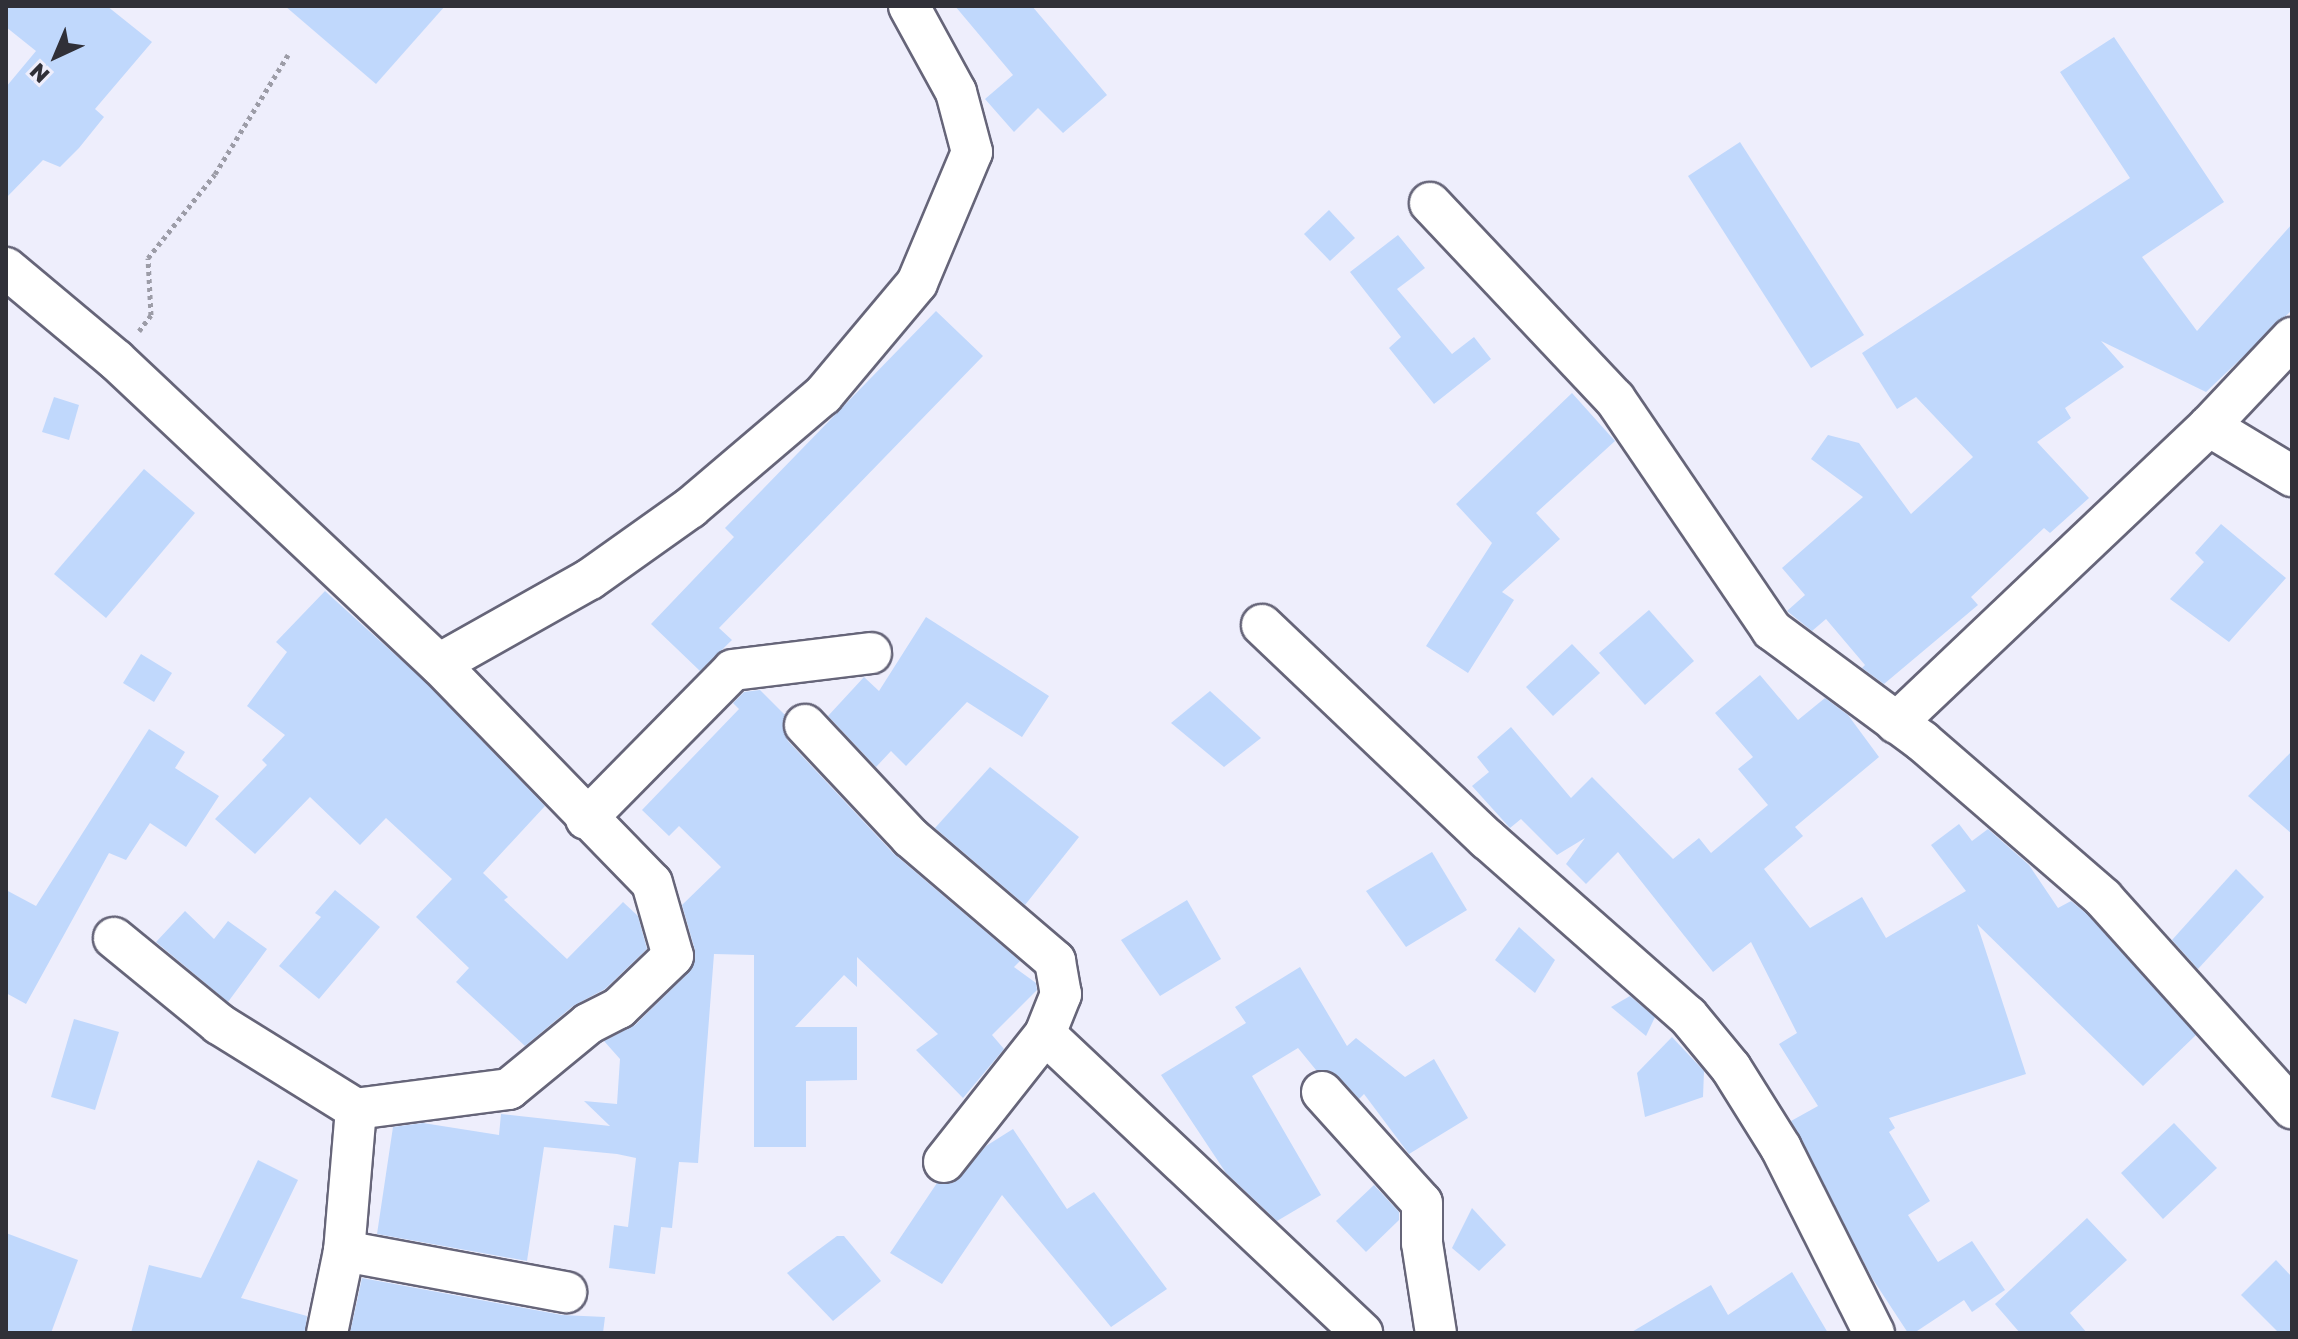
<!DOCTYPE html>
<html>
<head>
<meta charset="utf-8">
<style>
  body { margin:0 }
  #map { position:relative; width:2298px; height:1339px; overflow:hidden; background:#eeeefc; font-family:"Golos Text",sans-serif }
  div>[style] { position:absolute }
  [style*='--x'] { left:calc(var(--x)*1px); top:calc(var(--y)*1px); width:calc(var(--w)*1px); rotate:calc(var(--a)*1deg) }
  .building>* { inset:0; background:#c0d8fc }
  .path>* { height:5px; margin-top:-2.5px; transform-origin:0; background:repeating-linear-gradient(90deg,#9c9ca7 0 4px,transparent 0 8px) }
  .roads { filter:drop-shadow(2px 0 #666579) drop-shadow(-2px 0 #666579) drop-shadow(0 2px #666579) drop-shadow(0 -2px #666579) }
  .minor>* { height:40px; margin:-20px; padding:0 20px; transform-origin:20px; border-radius:20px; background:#fff }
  span { translate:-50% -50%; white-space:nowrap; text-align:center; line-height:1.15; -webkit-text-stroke:6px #eeeefc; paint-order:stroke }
  .frame { position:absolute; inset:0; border:8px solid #303038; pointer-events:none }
  .north { position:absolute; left:16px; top:16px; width:80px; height:80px; -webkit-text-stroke:6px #eeeefc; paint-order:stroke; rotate:224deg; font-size:22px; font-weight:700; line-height:32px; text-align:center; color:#303038 }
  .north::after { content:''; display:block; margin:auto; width:28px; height:36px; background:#303038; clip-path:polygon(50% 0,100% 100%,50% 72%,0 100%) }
</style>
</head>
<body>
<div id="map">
  <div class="building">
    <i style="clip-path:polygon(6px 6px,107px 6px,152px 42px,95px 109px,104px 117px,79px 148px,60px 167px,43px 160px,6px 198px,6px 87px,36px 51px,6px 27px)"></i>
    <i style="clip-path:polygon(285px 6px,445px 6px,376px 84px)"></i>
    <i style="clip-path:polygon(955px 6px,1032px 6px,1107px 95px,1063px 133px,1038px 108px,1014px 132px,985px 99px,1013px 75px)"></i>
    <i style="clip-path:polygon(2114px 37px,2224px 202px,2142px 257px,2197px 331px,2292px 224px,2292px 310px,2206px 392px,2101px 341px,2124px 367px,2065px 408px,2071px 418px,2037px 442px,2089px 498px,2050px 533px,2044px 528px,1971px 597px,1978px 605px,1884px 684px,1862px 668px,1865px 665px,1826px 619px,1812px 631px,1787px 611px,1805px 595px,1782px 568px,1863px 497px,1811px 459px,1828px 435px,1859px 443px,1911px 514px,1973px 457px,1916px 397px,1897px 409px,1862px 353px,2130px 178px,2060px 72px)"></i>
    <i style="clip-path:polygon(1740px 142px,1864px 335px,1811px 368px,1688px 176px)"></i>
    <i style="clip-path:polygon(1329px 210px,1355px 238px,1330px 261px,1304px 234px)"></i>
    <i style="clip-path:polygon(1398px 235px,1425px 268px,1397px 289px,1452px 354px,1474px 337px,1491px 359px,1434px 404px,1389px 348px,1401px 337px,1350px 272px)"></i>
    <i style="clip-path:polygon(936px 311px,983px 356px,719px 628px,732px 640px,700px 671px,651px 624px,734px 537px,725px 528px)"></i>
    <i style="clip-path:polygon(1572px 393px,1615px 441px,1536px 513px,1560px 539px,1502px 592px,1514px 600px,1468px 673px,1426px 646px,1492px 543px,1456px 504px)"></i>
    <i style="clip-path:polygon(54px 397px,79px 405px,69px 440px,42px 432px)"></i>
    <i style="clip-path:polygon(144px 469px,195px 513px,106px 618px,54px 574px)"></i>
    <i style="clip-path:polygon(2221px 524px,2286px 578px,2229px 642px,2170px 599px,2204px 562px,2195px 553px)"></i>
    <i style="clip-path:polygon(325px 591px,423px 680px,545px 806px,483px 873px,508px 897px,504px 900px,567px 959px,623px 902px,638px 916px,647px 949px,605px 989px,573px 1006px,525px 1046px,456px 982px,469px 968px,416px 917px,452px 879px,386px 818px,360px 845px,310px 797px,255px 854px,215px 819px,267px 765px,262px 760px,285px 735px,247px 706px,287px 652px,276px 642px)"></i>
    <i style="clip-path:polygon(1649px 610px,1694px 661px,1645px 705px,1599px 653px)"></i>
    <i style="clip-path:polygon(926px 617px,1049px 696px,1022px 737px,967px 702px,906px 766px,891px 751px,876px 767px,828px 716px,864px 677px,879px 691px)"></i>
    <i style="clip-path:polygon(1572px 644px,1600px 673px,1553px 716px,1526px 687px)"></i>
    <i style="clip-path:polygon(141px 654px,172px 673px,154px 702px,123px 683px)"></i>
    <i style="clip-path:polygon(1760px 675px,1798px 720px,1825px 698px,1848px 715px,1879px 757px,1795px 827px,1803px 836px,1764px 869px,1810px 928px,1862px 897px,1886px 938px,1966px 891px,1931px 845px,1959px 824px,1972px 841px,1988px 829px,2029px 865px,2058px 908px,2071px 901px,2087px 914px,2196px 1035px,2143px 1086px,1977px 924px,2026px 1074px,1889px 1118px,1895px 1128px,1889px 1132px,1930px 1201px,1908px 1215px,1938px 1262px,1972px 1241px,2005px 1290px,1972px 1312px,1964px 1300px,1914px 1333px,1908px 1333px,1872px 1278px,1791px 1121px,1818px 1106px,1779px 1044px,1797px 1033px,1751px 942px,1713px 972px,1618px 852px,1586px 884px,1566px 864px,1585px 838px,1557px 855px,1521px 819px,1510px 828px,1472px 786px,1489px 772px,1477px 757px,1511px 727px,1571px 798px,1592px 777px,1673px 859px,1699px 838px,1711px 853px,1768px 805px,1738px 769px,1753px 757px,1715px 713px)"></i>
    <i style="clip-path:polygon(760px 690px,785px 715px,783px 729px,788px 741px,893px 853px,1020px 961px,1014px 967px,1036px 983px,1037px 990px,992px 1035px,1004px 1049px,963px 1098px,916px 1050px,938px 1034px,857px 957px,857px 987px,844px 975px,795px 1027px,857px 1027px,857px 1080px,806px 1081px,806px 1147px,754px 1147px,754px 955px,714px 954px,698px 1163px,679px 1162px,672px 1228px,661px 1227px,655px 1274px,609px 1268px,614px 1225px,628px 1227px,636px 1158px,617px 1154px,544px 1147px,527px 1261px,377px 1234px,393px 1127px,423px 1123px,499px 1135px,501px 1114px,610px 1126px,584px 1101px,617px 1104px,620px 1059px,604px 1041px,635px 1025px,689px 972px,695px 950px,682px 905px,721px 867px,679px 826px,669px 836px,642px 810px,739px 709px,733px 703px,744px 692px)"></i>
    <i style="clip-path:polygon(1210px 691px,1261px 738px,1224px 767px,1171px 723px)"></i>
    <i style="clip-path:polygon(149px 729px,185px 752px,175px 768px,219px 796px,186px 847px,150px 823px,126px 860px,109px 853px,26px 1004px,6px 993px,6px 890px,36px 906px)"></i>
    <i style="clip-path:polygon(2292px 751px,2292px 834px,2248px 796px)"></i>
    <i style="clip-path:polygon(990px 767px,1079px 837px,1025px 905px,935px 828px)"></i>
    <i style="clip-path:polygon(1432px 852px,1467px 910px,1406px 947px,1366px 891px)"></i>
    <i style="clip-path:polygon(2236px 869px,2264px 897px,2198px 969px,2172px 940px)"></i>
    <i style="clip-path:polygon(335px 890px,380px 927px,319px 999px,279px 966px,321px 917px,315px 913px)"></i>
    <i style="clip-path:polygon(1187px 900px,1221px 959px,1160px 996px,1121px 940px)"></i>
    <i style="clip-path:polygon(185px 911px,214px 939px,228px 921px,267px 949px,228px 1002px,156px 942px)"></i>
    <i style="clip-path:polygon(1519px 927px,1555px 960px,1535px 993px,1495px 960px)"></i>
    <i style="clip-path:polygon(1300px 967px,1347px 1046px,1356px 1038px,1405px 1077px,1434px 1059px,1468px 1118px,1409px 1154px,1364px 1094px,1359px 1099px,1338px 1076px,1316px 1070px,1298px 1048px,1252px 1076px,1321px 1195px,1277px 1221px,1226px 1173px,1161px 1075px,1246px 1023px,1235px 1007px)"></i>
    <i style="clip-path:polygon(1630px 996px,1655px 1017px,1646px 1036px,1611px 1007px)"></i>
    <i style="clip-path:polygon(74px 1019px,119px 1032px,95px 1110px,51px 1097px)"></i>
    <i style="clip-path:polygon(1672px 1037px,1704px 1071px,1703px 1097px,1645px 1117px,1637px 1073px)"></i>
    <i style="clip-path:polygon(2174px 1123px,2217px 1168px,2163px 1219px,2121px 1173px)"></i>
    <i style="clip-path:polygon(1013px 1129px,1067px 1209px,1094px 1192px,1167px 1289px,1111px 1327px,1002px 1195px,942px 1284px,890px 1253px,937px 1183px,953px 1183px,986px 1146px)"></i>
    <i style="clip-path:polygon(258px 1160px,298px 1180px,241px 1298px,307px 1316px,305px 1333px,131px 1333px,149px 1265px,201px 1278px)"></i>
    <i style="clip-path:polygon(1374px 1185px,1399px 1212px,1399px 1220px,1366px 1252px,1336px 1221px)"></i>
    <i style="clip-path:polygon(1472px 1208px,1506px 1245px,1479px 1271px,1452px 1248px)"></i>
    <i style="clip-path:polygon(2087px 1218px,2127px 1260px,2070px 1313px,2087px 1333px,2020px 1333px,1995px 1304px)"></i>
    <i style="clip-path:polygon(6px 1233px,78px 1260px,51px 1333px,6px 1333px)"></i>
    <i style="clip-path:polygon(837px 1236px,844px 1236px,881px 1281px,833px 1321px,787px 1273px)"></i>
    <i style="clip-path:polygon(2276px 1260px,2292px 1277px,2292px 1333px,2279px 1333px,2241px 1295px)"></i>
    <i style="clip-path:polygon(1792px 1272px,1828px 1333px,1630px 1333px,1711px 1285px,1728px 1315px)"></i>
    <i style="clip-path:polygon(362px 1278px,562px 1315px,605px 1317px,603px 1333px,350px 1333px)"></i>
  </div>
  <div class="path">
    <i style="--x:139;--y:331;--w:20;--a:-53"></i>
    <i style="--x:151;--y:315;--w:57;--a:-93"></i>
    <i style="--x:148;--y:258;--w:107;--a:-51.4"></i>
    <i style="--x:215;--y:174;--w:140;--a:-58.5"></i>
  </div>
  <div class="roads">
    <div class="minor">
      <i style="--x:1430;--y:203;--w:270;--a:46.7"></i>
      <i style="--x:1615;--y:399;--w:279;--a:55.8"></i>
      <i style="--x:1772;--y:630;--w:187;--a:36.5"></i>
      <i style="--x:1922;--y:741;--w:240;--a:40.9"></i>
      <i style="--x:2103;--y:898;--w:283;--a:48"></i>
      <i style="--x:6;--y:268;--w:143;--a:39.9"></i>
      <i style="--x:116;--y:360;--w:444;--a:43.3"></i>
      <i style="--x:439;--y:664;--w:305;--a:45.8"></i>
      <i style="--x:652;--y:883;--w:76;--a:74"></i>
      <i style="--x:673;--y:956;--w:75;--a:136.1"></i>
      <i style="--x:619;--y:1008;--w:35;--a:153"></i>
      <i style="--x:588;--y:1024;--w:102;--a:140.6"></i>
      <i style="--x:509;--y:1089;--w:154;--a:172.6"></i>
      <i style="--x:356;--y:1109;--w:143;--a:94.8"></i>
      <i style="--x:344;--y:1251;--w:84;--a:101.7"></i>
      <i style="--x:2209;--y:426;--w:97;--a:31.1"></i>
      <i style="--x:1262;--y:625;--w:311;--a:43.6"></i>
      <i style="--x:1487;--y:839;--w:268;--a:41.4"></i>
      <i style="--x:1688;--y:1016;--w:67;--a:50.4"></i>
      <i style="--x:1731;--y:1068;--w:94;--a:58"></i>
      <i style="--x:1781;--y:1148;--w:207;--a:63.3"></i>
      <i style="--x:439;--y:664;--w:173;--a:-29.4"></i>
      <i style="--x:590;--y:579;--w:123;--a:-35.4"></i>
      <i style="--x:690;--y:508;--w:175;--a:-40.4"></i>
      <i style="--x:823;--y:395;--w:146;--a:-50"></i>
      <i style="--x:917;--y:283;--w:142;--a:-67.2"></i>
      <i style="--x:972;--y:152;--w:62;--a:-104.9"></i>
      <i style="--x:956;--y:92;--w:98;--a:-118.7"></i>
      <i style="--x:1896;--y:723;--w:431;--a:-43.5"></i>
      <i style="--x:2209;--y:426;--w:121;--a:-46.7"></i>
      <i style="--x:805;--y:725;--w:154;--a:46.8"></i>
      <i style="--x:910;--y:837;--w:191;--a:40.5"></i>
      <i style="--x:1055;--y:961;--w:34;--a:80"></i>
      <i style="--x:1061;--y:994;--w:43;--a:111.8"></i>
      <i style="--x:1045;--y:1034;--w:436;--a:43.3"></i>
      <i style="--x:586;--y:819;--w:209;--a:-45.4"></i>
      <i style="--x:733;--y:670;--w:139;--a:-7"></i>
      <i style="--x:114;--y:938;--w:136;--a:39.3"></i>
      <i style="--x:219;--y:1024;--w:161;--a:31.8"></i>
      <i style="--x:1322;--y:1092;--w:149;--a:48"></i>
      <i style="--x:1422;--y:1203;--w:40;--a:90"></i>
      <i style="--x:1422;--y:1243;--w:91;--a:81.2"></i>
      <i style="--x:944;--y:1162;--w:163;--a:-51.7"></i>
      <i style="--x:344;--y:1251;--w:226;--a:10.5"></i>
    </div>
  </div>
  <div class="frame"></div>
  <div class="north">N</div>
</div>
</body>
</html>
